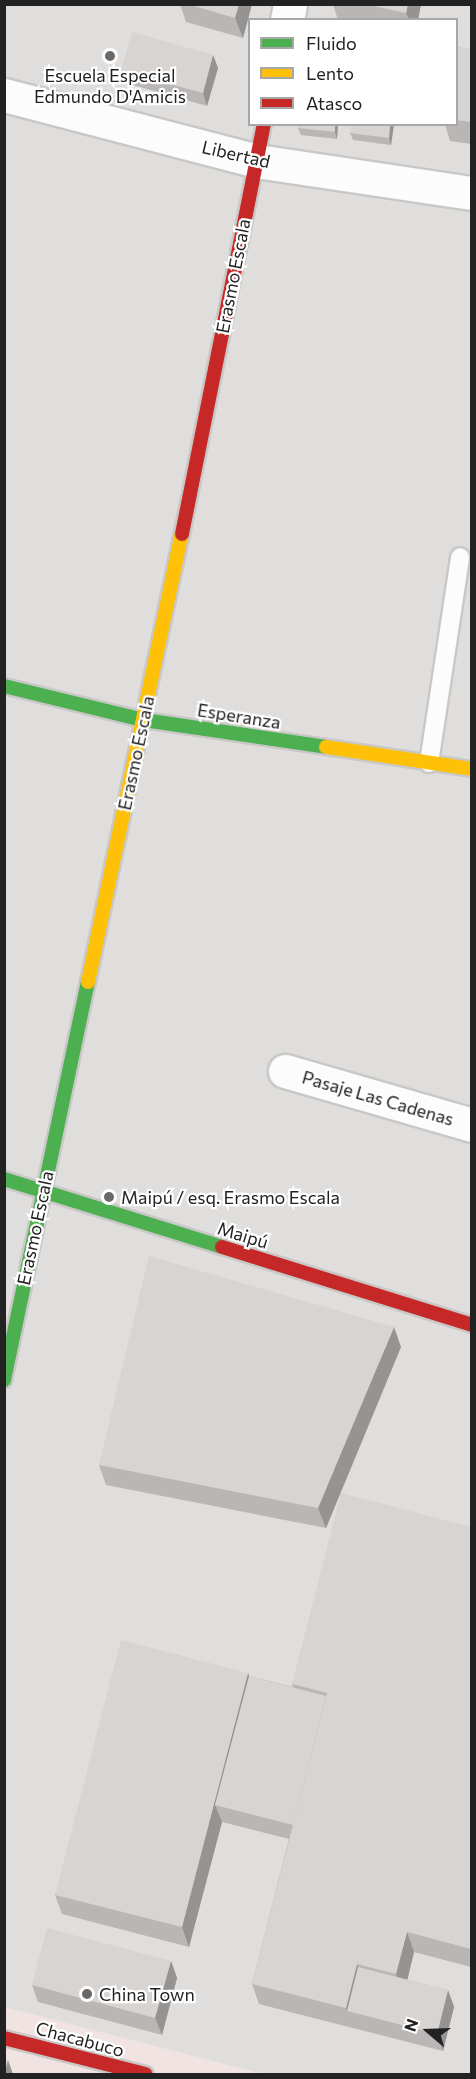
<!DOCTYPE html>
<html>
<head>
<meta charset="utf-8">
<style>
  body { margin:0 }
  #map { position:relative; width:476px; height:2079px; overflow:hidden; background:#f0eeeb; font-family:Commissioner,sans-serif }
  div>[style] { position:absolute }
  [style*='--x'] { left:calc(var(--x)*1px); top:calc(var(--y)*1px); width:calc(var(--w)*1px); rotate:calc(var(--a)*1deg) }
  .residential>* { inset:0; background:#dfdedc }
  .commercial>* { inset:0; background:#f1e3e1 }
  .roads { filter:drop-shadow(2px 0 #c9c8c7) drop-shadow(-2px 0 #c9c8c7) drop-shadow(0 2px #c9c8c7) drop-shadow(0 -2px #c9c8c7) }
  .lane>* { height:18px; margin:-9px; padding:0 9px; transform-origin:9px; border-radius:9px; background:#fdfcfc }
  .street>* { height:33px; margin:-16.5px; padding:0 16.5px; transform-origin:16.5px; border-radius:16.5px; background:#fdfcfc }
  .fast>* { height:14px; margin:-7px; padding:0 7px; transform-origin:7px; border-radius:7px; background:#4caf50 }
  .slow>* { height:14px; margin:-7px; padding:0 7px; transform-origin:7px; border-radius:7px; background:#ffc107 }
  .jam>* { height:14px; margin:-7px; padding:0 7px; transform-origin:7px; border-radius:7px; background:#c62828 }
  .wall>* { inset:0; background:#b9b6b5 }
  .shaded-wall>* { inset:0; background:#969493 }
  .building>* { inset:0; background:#d7d4d2 }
  .dots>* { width:16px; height:16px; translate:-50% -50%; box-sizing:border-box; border:3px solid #fff; border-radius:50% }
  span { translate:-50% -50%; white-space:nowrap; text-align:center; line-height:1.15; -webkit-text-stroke:4.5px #fff; paint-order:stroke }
  .poi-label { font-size:18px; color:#222 }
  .left { translate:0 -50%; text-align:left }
  .street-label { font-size:18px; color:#222 }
  .frame { position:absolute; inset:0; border:6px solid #222; pointer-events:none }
  .legend { position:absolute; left:248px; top:18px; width:210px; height:108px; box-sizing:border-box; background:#fff; border:2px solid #a7a7a7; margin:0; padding:8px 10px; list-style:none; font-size:18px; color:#222 }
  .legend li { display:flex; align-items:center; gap:12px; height:30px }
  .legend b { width:30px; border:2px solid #a7a7a7 }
  .north { position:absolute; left:398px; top:2001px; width:60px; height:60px; -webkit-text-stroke:4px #fff; paint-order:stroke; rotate:289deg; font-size:16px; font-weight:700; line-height:24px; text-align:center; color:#222 }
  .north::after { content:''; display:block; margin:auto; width:21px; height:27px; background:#222; clip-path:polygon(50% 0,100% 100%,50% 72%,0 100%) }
</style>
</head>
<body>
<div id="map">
  <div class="residential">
    <i style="clip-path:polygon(evenodd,4px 5px,471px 5px,471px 2074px,244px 2074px,5px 2009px,4px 5px,249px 20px,456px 20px,456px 124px,249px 124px,249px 20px)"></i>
  </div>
  <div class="commercial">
    <i style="clip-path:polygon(5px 2007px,263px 2074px,5px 2074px)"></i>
  </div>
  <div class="roads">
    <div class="lane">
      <i style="--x:429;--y:763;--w:208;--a:-81.4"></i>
    </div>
    <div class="street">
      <i style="--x:287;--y:20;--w:16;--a:-79"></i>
      <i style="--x:4;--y:95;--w:261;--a:14.6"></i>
      <i style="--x:257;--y:161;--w:217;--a:8.5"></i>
      <i style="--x:285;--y:1071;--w:195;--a:16.1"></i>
    </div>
    <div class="fast">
      <i style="--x:4;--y:686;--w:144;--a:13.7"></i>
      <i style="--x:144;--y:720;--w:184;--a:8.4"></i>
      <i style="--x:4;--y:1179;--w:228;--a:17.3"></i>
      <i style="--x:4;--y:1380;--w:407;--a:-78.1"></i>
    </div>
    <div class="slow">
      <i style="--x:326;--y:747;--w:148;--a:8.6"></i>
      <i style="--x:88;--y:982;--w:458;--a:-78.2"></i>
    </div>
    <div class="jam">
      <i style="--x:182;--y:534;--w:418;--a:-78.7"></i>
      <i style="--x:222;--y:1247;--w:262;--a:17.3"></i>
      <i style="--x:4;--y:2038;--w:146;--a:14.3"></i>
    </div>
  </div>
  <div class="wall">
    <i style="clip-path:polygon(180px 4px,252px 4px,243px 38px,186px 22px)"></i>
    <i style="clip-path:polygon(333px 4px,421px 4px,418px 20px,338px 20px)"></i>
    <i style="clip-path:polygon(456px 47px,471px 49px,471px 144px,450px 141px,445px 124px,456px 124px)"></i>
    <i style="clip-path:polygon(213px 55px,218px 68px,207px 106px,126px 83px,121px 71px)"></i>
    <i style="clip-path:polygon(299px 124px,338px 124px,337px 139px,301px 135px,298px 128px)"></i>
    <i style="clip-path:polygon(394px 124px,391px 145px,353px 140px,350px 133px)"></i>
    <i style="clip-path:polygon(401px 1347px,326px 1528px,106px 1485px,99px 1465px)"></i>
    <i style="clip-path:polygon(471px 1527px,471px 1967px,414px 1952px,407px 1980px,448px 1990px,454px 2007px,443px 2051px,259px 2004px,252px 1984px,289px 1839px,222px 1822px,189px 1947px,62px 1914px,55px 1895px,248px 1673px,249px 1676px,293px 1687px,292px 1684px)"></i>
    <i style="clip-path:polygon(171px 1961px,177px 1978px,162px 2035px,38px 2002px,32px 1985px)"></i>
  </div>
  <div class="shaded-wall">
    <i style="clip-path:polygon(239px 4px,252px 4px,243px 38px,235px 18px)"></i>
    <i style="clip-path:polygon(408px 4px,421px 4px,418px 20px,409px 20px,406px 13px)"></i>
    <i style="clip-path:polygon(213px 55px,218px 68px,207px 106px,203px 93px)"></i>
    <i style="clip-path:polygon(335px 124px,338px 124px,337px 139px,335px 132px)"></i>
    <i style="clip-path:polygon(390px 124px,394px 124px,391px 145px,389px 138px)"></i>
    <i style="clip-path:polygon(394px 1327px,401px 1347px,326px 1528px,318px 1508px)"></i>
    <i style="clip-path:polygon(248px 1673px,255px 1693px,215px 1805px,222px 1822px,189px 1947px,182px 1927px)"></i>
    <i style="clip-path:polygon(407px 1932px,414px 1952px,404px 1994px,396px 1974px)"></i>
    <i style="clip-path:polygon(171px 1961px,177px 1978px,162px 2035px,155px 2018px)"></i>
    <i style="clip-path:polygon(357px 1964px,364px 1984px,347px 2011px,346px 2008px)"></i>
    <i style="clip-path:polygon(448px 1990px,454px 2007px,443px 2051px,437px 2034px)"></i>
    <i style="clip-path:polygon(8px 2060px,13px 2074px,4px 2074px)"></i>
  </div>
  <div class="building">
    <i style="clip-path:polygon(187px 4px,239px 4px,235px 18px)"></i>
    <i style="clip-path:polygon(364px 4px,408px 4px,406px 13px)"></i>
    <i style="clip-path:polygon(132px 32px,213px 55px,203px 93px,121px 71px)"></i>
    <i style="clip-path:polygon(456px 47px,471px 49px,471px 122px,456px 120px)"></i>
    <i style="clip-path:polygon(299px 124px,335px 124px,335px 132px,298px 128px)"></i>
    <i style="clip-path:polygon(351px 124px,390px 124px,389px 138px,350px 133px)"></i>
    <i style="clip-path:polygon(149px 1256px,394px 1327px,318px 1508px,99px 1465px)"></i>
    <i style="clip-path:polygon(341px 1493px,471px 1527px,471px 1949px,407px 1932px,396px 1974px,357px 1964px,346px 2008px,252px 1984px,327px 1693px,292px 1684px)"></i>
    <i style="clip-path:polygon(121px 1640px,248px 1673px,182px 1927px,55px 1895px)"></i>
    <i style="clip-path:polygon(249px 1676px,326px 1696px,293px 1825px,215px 1805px)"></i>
    <i style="clip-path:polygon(47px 1928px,171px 1961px,155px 2018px,32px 1985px)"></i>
    <i style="clip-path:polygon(358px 1967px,448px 1990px,437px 2034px,347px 2011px)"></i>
    <i style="clip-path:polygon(4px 2059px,8px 2060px,4px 2072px)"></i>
  </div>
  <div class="dots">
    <i style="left:110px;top:56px;background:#6a6968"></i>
    <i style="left:109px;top:1197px;background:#6a6968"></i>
    <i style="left:87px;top:1994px;background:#6a6968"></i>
  </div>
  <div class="poi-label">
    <span style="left:110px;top:86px">Escuela Especial<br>Edmundo D'Amicis</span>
    <span class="left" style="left:121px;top:1197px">Maipú / esq. Erasmo Escala</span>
    <span class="left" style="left:99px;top:1994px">China Town</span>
  </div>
  <div class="street-label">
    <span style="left:236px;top:154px;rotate:13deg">Libertad</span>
    <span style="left:233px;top:276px;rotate:-79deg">Erasmo Escala</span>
    <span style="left:239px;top:716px;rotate:9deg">Esperanza</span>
    <span style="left:136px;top:753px;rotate:-78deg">Erasmo Escala</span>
    <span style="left:378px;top:1098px;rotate:16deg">Pasaje Las Cadenas</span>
    <span style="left:35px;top:1228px;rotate:-78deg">Erasmo Escala</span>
    <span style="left:243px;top:1235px;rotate:17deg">Maipú</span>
    <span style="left:80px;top:2039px;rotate:15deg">Chacabuco</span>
  </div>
  <div class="frame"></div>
  <ul class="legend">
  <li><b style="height:8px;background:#4caf50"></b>Fluido</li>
  <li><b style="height:8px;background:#ffc107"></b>Lento</li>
  <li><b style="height:8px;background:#c62828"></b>Atasco</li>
  </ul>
  <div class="north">N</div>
</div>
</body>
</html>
